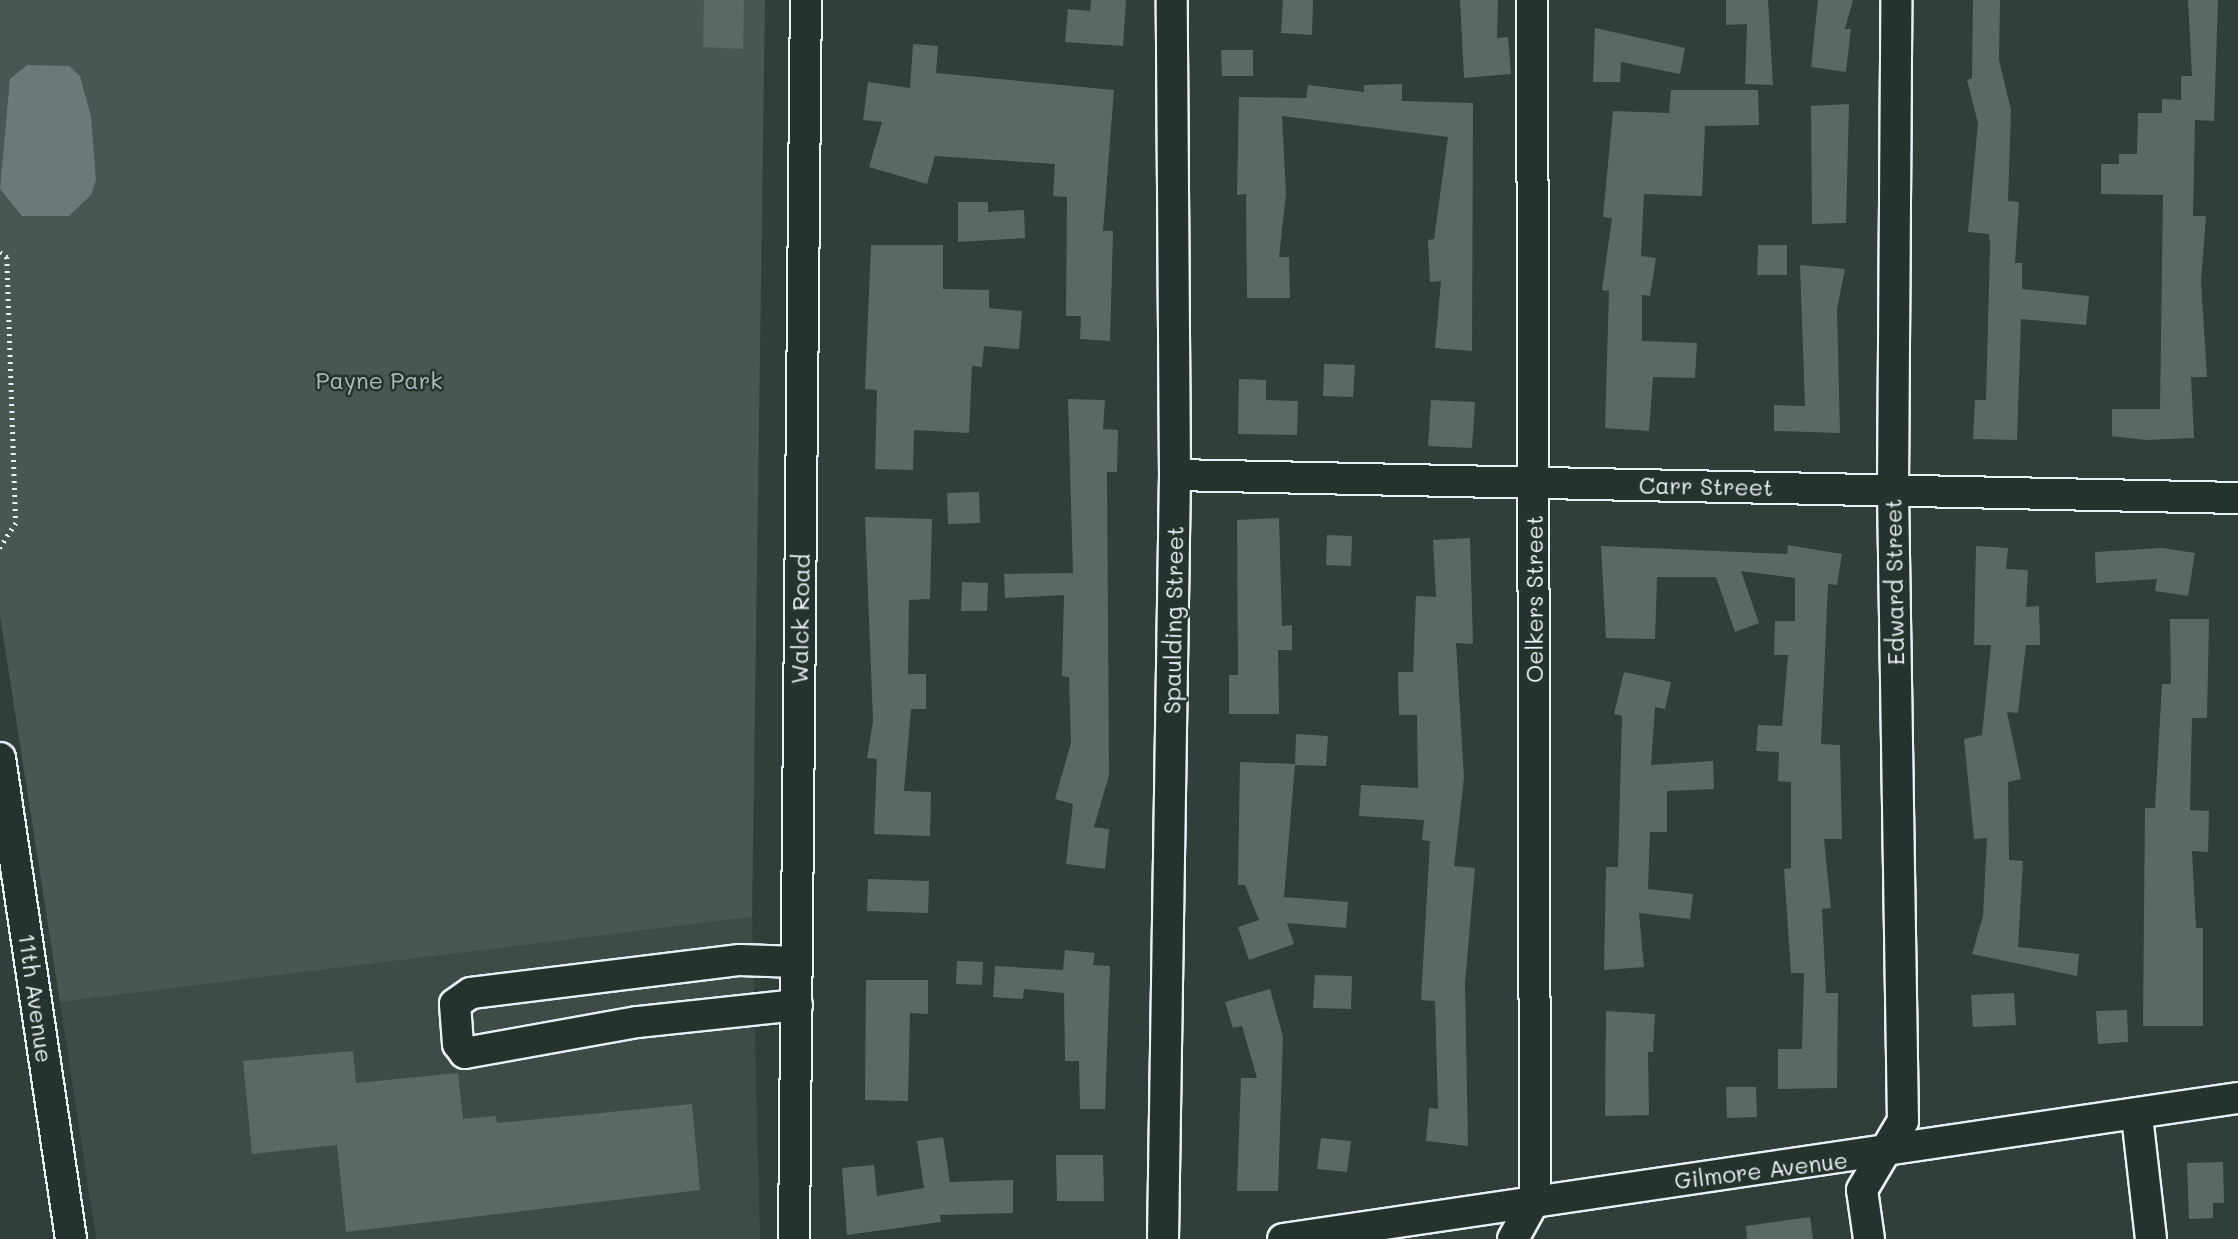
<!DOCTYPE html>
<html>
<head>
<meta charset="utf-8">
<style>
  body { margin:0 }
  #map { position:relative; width:2238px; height:1239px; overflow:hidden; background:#323e39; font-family:Mali,sans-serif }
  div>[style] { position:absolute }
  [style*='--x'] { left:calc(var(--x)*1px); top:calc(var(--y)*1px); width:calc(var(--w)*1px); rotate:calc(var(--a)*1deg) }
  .built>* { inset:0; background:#3f4b46 }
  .green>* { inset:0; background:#495651 }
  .water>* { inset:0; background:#6d7978 }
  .building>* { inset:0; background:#5c6865 }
  .path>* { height:4.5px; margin-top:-2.25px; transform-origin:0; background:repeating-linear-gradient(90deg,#e8f1f8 0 2px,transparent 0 7px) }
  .roads { filter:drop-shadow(2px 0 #e8f1f8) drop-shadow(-2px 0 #e8f1f8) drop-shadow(0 2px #e8f1f8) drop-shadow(0 -2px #e8f1f8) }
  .minor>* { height:30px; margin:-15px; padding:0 15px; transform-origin:15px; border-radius:15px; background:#26332d }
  span { translate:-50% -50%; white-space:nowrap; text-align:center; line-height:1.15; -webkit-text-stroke:5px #26332d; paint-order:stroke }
  .park-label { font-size:23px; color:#b0bbbe }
  .street-label { font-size:23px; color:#e8f1f8 }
</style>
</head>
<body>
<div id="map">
  <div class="built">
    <i style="clip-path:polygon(752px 917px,760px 1239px,96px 1239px,60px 1002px)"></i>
  </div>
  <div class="green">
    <i style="clip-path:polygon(0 0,765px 0,752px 917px,60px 1002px,0 616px)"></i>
  </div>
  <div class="water">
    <i style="clip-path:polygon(27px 65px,69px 66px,80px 76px,91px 117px,96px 180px,91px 195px,69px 216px,22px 216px,0 189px,10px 79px)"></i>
  </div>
  <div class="building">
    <i style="clip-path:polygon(704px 0,744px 0,743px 49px,703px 47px)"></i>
    <i style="clip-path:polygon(1091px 0,1126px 0,1123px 46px,1065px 42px,1068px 9px,1090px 11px)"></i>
    <i style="clip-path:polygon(1283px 0,1313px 0,1312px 35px,1281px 33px)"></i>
    <i style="clip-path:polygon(1460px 0,1498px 0,1497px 38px,1508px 37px,1511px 74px,1464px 78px)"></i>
    <i style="clip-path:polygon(1726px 0,1768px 0,1773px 85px,1745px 84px,1747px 24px,1726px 25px)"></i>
    <i style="clip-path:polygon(1818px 0,1853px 0,1845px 29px,1851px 29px,1846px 72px,1811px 67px)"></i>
    <i style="clip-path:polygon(1973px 0,2000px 0,1999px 60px,2011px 110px,2008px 201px,2019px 202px,2015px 263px,2022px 263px,2022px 289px,2089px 296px,2086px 325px,2021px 319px,2017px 440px,1973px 439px,1975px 400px,1986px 400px,1990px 247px,1989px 234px,1968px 232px,1978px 123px,1967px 80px,1972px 78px)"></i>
    <i style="clip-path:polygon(2188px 0,2218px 0,2214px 121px,2195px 120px,2193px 216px,2206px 216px,2201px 280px,2207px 377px,2191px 377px,2194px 438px,2145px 440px,2112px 436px,2112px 409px,2160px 409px,2163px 195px,2101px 194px,2101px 164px,2119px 164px,2119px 154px,2137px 154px,2138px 113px,2162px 113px,2162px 99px,2181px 100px,2181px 76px,2192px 76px)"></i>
    <i style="clip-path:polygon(1595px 28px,1685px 48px,1680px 74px,1621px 62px,1620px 82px,1593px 82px)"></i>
    <i style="clip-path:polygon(913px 44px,938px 46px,936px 73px,1114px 90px,1103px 231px,1113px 231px,1110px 341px,1080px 339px,1081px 316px,1066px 316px,1067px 197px,1053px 196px,1055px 164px,935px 156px,927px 184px,869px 167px,882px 122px,863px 120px,868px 82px,910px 88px)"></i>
    <i style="clip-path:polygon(1221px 50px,1253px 50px,1253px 76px,1222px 76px)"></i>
    <i style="clip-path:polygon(1402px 84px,1402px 101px,1473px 103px,1472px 351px,1435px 348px,1441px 281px,1430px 282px,1428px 240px,1434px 239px,1448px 137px,1282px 116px,1286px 194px,1279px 257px,1289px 257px,1290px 298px,1247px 298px,1246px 194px,1237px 195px,1239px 97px,1306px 98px,1308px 85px,1364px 92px,1364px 85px)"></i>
    <i style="clip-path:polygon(1671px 90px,1758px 90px,1759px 125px,1705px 126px,1702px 196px,1644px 194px,1641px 256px,1656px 258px,1650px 296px,1642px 295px,1642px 341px,1697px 343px,1695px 378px,1653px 377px,1649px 431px,1605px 428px,1609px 291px,1602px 290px,1612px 218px,1603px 217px,1613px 111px,1669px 113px)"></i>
    <i style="clip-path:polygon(1849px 104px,1846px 223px,1812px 224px,1811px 106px)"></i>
    <i style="clip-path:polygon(958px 202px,988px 202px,988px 212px,1024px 210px,1025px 238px,958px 242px)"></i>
    <i style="clip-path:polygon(871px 245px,943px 245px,943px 289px,989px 290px,989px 308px,1022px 311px,1019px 349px,984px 346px,982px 367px,972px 366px,969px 433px,914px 430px,913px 470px,875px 469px,877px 390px,865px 389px)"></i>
    <i style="clip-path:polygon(1758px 245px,1787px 245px,1787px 275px,1757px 275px)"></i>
    <i style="clip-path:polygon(1800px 265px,1845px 269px,1837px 309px,1840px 433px,1774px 431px,1774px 405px,1805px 406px)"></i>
    <i style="clip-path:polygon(1324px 364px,1355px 365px,1353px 397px,1323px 396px)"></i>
    <i style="clip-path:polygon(1239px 379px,1266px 380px,1266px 400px,1298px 401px,1297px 435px,1238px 434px)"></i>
    <i style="clip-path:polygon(1068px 399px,1105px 400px,1103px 429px,1118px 430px,1117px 472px,1107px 472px,1109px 775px,1094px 827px,1109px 829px,1105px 869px,1066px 864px,1073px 804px,1055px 799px,1071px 743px,1069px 677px,1062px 676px,1064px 595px,1005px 598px,1004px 574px,1073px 573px)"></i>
    <i style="clip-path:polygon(1431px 400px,1475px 402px,1472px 448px,1428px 446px)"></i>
    <i style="clip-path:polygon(979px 492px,980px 523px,948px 524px,947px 493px)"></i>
    <i style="clip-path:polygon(865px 517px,932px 519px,930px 599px,909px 600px,908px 674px,926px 674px,926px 709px,911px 709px,904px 791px,931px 792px,930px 836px,874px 834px,877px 759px,867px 758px,873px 721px)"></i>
    <i style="clip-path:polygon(1279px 518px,1282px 626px,1292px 625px,1292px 650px,1278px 650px,1279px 714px,1229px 714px,1229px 675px,1238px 675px,1237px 520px)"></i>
    <i style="clip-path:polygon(1327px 535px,1352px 536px,1351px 566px,1326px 565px)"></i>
    <i style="clip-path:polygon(1470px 538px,1473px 644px,1456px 643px,1464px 778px,1454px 866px,1475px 868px,1465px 983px,1468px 1146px,1426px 1141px,1429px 1108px,1438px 1109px,1435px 1001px,1421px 1000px,1430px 841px,1422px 840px,1424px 820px,1359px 816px,1361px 785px,1418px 788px,1417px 715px,1399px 715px,1398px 672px,1413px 672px,1416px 596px,1436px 597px,1433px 540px)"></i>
    <i style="clip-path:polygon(1788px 545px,1842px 554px,1837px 585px,1828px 584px,1821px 744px,1840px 745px,1842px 839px,1824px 839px,1831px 908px,1822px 909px,1826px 993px,1838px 993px,1837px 1088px,1778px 1089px,1778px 1049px,1802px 1049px,1804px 973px,1791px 973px,1784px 869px,1791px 868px,1791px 782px,1778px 781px,1779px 752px,1756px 751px,1758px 725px,1782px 726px,1788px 655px,1774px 655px,1775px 621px,1795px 621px,1795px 578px,1741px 571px,1759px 623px,1735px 632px,1716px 577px,1657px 577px,1655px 639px,1606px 638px,1601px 546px,1787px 554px)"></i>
    <i style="clip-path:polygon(1976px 546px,2008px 548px,2006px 569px,2028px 570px,2026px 607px,2039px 606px,2040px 645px,2026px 645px,2018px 713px,2007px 712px,2021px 779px,2008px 782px,2009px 860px,2023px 861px,2018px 947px,2079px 954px,2077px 976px,1972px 954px,1983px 916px,1987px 838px,1974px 839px,1964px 739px,1982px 735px,1991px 645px,1974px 645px)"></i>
    <i style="clip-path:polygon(2162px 548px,2195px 553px,2188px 596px,2155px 591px,2157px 579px,2096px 583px,2095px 552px)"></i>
    <i style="clip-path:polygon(962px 582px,988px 583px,987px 611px,961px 611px)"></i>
    <i style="clip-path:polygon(2170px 619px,2209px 619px,2207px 718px,2192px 718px,2190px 810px,2209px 811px,2208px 852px,2192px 851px,2196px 928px,2203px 928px,2203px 1026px,2143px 1026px,2145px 808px,2155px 808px,2162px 684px,2171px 684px)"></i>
    <i style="clip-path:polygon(1624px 672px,1671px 682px,1665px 709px,1655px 707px,1651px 765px,1713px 761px,1714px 789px,1667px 791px,1667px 832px,1650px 832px,1648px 889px,1693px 894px,1690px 919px,1639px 913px,1644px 967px,1604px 970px,1606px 867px,1618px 867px,1622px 716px,1614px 714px)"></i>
    <i style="clip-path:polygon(1296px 734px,1328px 736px,1326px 766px,1295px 765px)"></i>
    <i style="clip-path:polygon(1240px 762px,1295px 764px,1284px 897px,1348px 902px,1346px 928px,1287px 923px,1294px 944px,1249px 960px,1238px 927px,1259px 920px,1245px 885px,1238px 885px)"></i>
    <i style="clip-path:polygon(868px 879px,929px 881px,928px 913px,867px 911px)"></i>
    <i style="clip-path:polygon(1065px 950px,1095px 953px,1093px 965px,1110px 966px,1105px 1109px,1080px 1109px,1079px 1061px,1065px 1061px,1064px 993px,1024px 989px,1023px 999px,993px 997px,995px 966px,1063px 970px)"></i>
    <i style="clip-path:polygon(957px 961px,983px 962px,982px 985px,956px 984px)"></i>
    <i style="clip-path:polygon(1315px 975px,1352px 976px,1351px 1009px,1313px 1008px)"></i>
    <i style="clip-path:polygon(866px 980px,928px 980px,928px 1014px,910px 1013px,908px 1101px,865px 1100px)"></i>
    <i style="clip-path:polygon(1270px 989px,1283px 1037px,1278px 1191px,1237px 1191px,1241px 1078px,1257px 1078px,1242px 1026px,1233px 1028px,1225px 1002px)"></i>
    <i style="clip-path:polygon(2014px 993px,2016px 1025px,1973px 1027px,1971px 995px)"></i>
    <i style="clip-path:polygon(2127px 1010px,2128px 1042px,2098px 1044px,2096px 1011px)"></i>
    <i style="clip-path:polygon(1606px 1011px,1655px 1014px,1653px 1052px,1648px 1052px,1649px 1115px,1605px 1116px)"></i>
    <i style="clip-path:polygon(353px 1051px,356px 1083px,458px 1073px,463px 1119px,496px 1116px,497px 1123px,692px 1104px,700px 1190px,346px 1232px,337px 1145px,252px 1154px,243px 1061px)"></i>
    <i style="clip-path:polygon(1726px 1087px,1756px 1087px,1757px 1117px,1727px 1118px)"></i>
    <i style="clip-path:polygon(943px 1137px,950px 1182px,1013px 1180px,1013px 1213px,940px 1215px,941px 1222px,847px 1235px,842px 1168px,874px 1165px,877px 1196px,924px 1188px,917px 1141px)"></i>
    <i style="clip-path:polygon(1321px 1138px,1351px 1141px,1347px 1172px,1317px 1169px)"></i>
    <i style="clip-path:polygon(1056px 1155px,1103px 1155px,1104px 1201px,1057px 1201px)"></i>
    <i style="clip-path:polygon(2223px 1162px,2224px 1203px,2213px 1203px,2213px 1218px,2189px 1219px,2187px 1163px)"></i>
    <i style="clip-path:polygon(1810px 1217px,1813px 1239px,1747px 1239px,1746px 1226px)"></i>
  </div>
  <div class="path">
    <i style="--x:0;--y:252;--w:9;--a:36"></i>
    <i style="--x:7;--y:257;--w:266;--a:88.1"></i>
    <i style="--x:16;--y:523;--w:30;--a:123"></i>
  </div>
  <div class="roads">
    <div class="minor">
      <i style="--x:1175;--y:475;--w:1063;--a:1.24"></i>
      <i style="--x:0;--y:758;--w:486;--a:81.6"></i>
      <i style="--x:797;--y:1005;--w:161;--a:173.9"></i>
      <i style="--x:637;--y:1022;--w:175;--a:169.8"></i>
      <i style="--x:465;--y:1053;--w:11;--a:-128"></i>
      <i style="--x:458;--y:1044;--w:40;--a:-94.3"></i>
      <i style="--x:455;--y:1004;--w:19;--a:-35"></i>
      <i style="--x:471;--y:993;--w:271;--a:-7"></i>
      <i style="--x:740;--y:960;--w:57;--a:2"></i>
      <i style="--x:2137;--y:1116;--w:124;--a:83.5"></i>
      <i style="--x:794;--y:1239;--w:1239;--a:-89.45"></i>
      <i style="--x:1163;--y:1239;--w:764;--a:-89.1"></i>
      <i style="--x:1175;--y:475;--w:475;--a:-90.4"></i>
      <i style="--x:1283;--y:1239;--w:965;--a:-8.4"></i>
      <i style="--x:1513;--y:1239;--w:46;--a:-61.2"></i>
      <i style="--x:1535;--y:1199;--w:1199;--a:-90.14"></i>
      <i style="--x:1869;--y:1239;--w:49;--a:-98.1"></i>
      <i style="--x:1862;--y:1190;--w:80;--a:-59.3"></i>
      <i style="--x:1903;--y:1121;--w:633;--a:-90.91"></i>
      <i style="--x:1893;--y:488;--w:488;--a:-89.6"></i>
    </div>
  </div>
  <div class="park-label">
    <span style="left:379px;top:380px">Payne Park</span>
  </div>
  <div class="street-label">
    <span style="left:1706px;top:486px;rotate:1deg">Carr Street</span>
    <span style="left:1894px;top:582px;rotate:-91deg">Edward Street</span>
    <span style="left:1534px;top:599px;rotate:-90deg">Oelkers Street</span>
    <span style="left:800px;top:619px;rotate:-89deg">Walck Road</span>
    <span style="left:1173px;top:620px;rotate:-89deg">Spaulding Street</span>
    <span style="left:36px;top:998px;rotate:82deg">11th Avenue</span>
    <span style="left:1761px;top:1170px;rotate:-7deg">Gilmore Avenue</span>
  </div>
</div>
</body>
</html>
